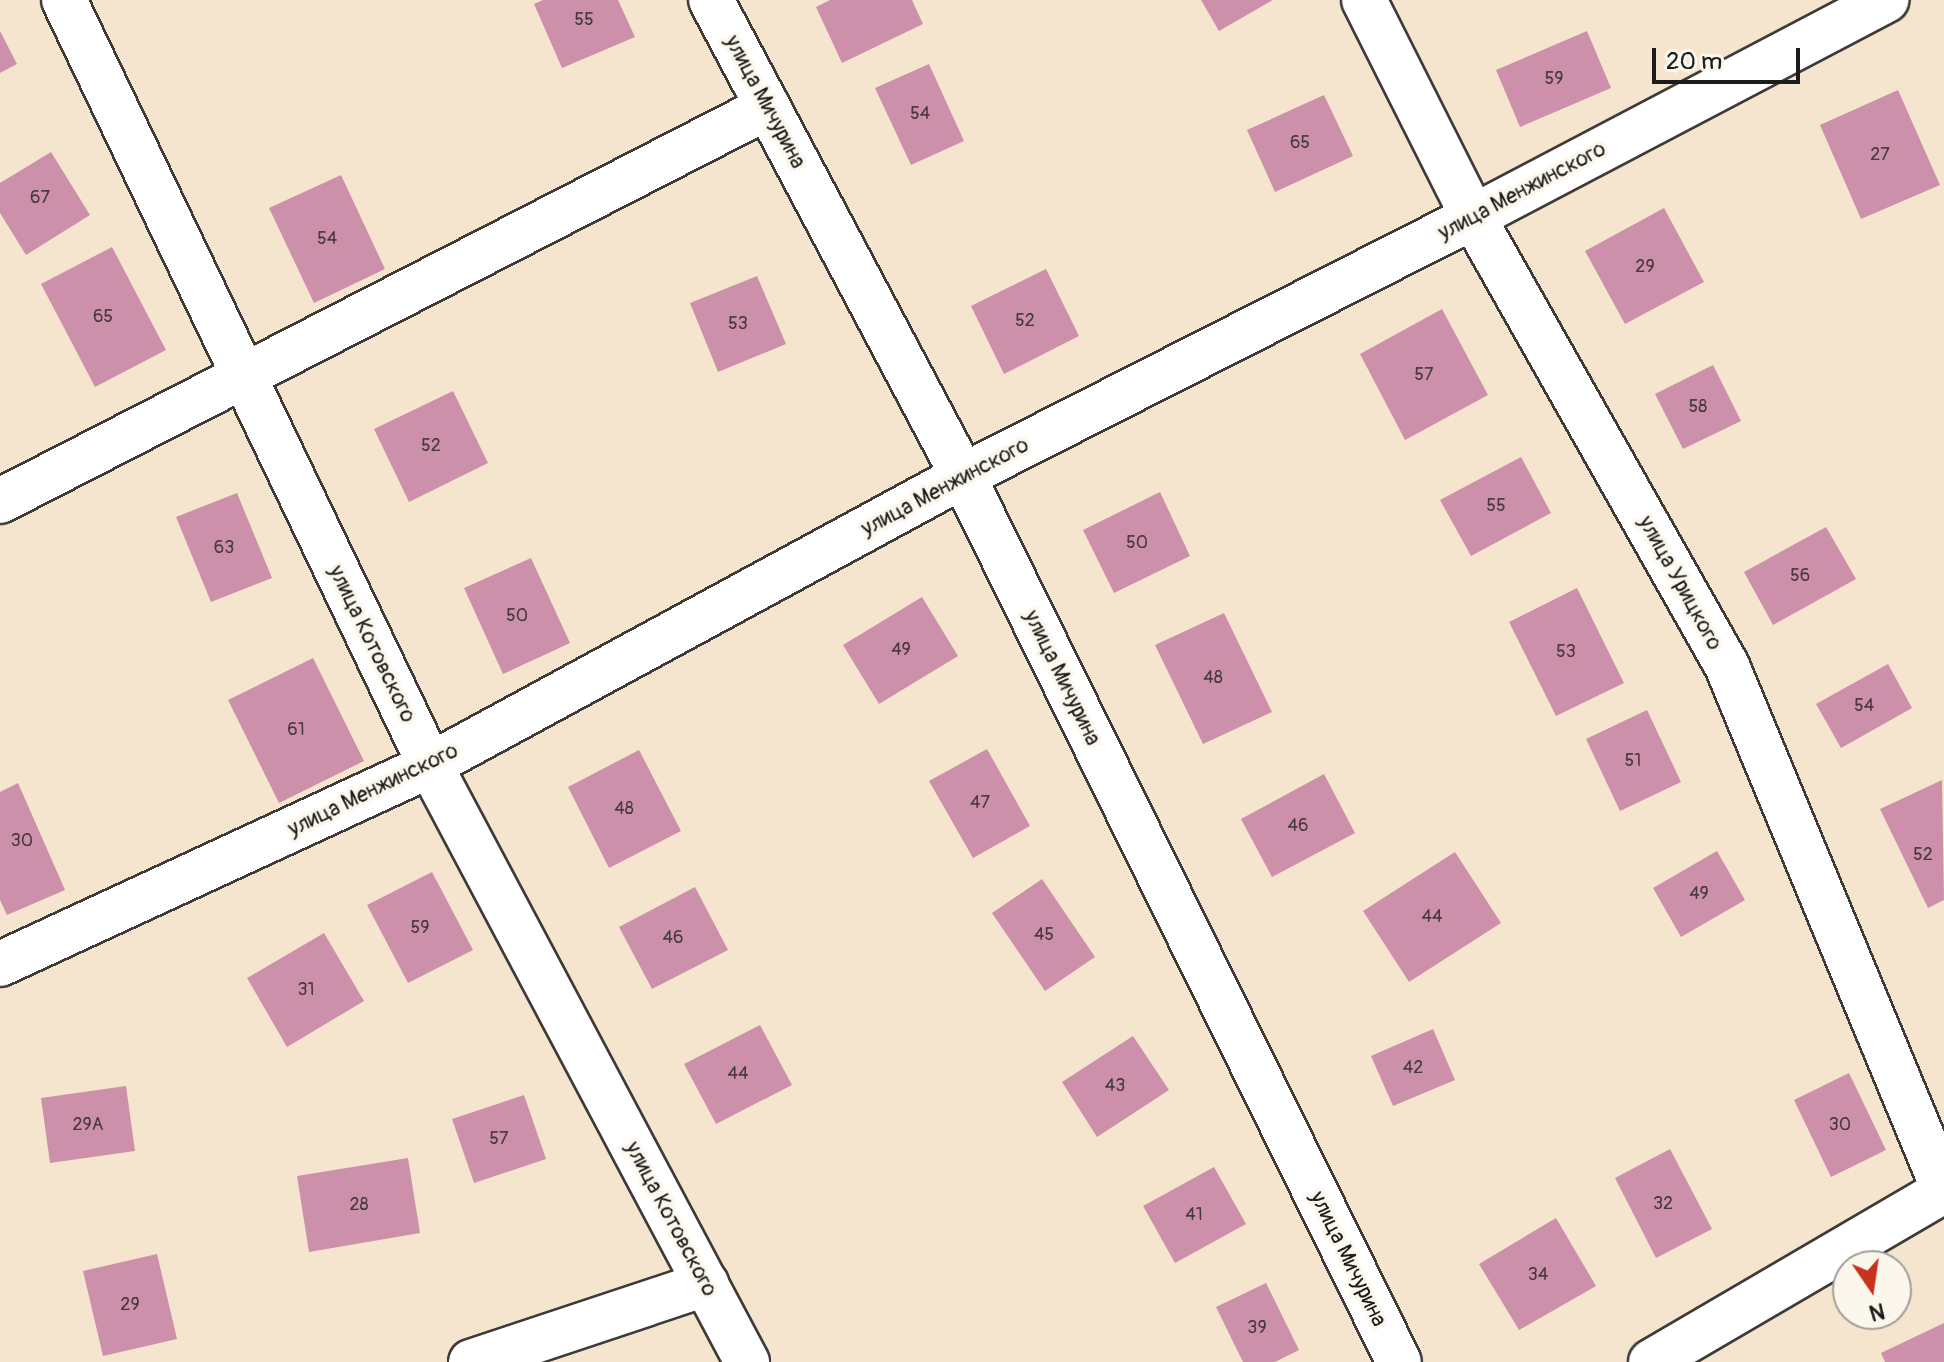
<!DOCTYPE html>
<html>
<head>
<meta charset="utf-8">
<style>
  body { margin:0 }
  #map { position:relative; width:1944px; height:1362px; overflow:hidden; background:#f6e5ce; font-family:Pangolin,sans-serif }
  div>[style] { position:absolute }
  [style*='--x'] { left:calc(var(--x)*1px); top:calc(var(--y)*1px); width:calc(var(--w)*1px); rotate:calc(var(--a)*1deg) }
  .building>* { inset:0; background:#cd90aa }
  .roads { filter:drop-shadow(2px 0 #3d3a37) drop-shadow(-2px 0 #3d3a37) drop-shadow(0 2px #3d3a37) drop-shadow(0 -2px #3d3a37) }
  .street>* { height:44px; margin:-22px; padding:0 22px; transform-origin:22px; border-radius:22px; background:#fff }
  span { translate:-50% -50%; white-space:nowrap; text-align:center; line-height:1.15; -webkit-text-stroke:7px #fbf7ec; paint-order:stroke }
  .number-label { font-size:18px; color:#483940 }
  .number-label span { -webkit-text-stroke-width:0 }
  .street-label { font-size:22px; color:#1c1c1c }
  .north { position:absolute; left:1832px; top:1250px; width:80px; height:80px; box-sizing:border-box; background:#fbf7ec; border:2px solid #a29f99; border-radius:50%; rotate:167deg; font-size:22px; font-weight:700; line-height:32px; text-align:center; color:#1c1c1c }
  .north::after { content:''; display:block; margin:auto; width:28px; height:36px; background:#c8321e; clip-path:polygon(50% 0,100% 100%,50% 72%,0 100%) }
  .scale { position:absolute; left:1652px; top:48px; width:148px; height:36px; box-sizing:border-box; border:4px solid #1c1c1c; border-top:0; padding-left:10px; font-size:24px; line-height:28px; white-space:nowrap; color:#1c1c1c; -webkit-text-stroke:6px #fbf7ec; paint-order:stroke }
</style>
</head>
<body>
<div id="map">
  <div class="building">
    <i style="clip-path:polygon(543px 0,618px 0,635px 37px,562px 68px,534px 4px)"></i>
    <i style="clip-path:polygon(830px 0,912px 0,923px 24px,842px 63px,816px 7px)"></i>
    <i style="clip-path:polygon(1201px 0,1273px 0,1219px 31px)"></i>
    <i style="clip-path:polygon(0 31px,17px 64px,0 73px)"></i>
    <i style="clip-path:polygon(1587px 31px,1611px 88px,1520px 127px,1496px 70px)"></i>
    <i style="clip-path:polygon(929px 64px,964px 141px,911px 165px,875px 88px)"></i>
    <i style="clip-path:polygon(1898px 90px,1940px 185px,1861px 219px,1820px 125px)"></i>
    <i style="clip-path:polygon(1324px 95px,1353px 156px,1275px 192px,1247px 130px)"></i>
    <i style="clip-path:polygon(51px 152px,90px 215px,26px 255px,0 213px,0 183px)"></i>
    <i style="clip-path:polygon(341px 175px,385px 269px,314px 303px,269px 208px)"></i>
    <i style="clip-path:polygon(1664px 208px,1704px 282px,1625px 324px,1585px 251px)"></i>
    <i style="clip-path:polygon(112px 247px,166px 350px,95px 387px,41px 284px)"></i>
    <i style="clip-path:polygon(1046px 269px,1079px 336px,1004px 374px,971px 306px)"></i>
    <i style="clip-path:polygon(757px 276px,786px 344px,718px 372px,690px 303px)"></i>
    <i style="clip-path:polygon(1442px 309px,1488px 395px,1405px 440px,1360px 354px)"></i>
    <i style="clip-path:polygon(1713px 365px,1741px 421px,1683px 449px,1655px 394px)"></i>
    <i style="clip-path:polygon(453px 391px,488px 463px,409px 502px,374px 429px)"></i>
    <i style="clip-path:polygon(1521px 457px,1551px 513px,1471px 556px,1440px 500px)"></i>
    <i style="clip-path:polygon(1160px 492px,1190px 556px,1114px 593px,1083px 530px)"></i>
    <i style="clip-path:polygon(237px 493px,272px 578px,211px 602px,176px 517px)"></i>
    <i style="clip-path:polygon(1826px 527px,1856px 579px,1773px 625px,1744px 572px)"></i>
    <i style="clip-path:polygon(531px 558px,570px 643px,503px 674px,464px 588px)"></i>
    <i style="clip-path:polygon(1577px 588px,1624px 683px,1556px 716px,1509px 622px)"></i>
    <i style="clip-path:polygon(922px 597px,958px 656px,879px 704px,843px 645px)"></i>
    <i style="clip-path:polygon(1224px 613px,1272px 712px,1203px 744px,1155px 645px)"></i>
    <i style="clip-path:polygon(313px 658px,364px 761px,279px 803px,228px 700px)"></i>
    <i style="clip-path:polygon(1888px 664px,1912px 708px,1841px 748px,1816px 704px)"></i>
    <i style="clip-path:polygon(1647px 710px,1681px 782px,1620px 811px,1586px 739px)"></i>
    <i style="clip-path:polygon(987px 749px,1030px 826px,973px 858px,929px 781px)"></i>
    <i style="clip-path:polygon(639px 750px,681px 831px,609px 868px,568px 787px)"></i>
    <i style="clip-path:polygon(1324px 774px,1355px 833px,1272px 877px,1241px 819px)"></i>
    <i style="clip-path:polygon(1942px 780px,1944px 900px,1928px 908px,1880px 809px)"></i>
    <i style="clip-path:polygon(18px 783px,65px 890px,7px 915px,0 900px,0 792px)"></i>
    <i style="clip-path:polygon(1717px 851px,1745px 900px,1681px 937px,1653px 888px)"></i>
    <i style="clip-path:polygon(1455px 852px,1501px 923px,1409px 982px,1363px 911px)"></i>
    <i style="clip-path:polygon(432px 872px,473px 950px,408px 983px,367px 905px)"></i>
    <i style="clip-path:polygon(1042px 879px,1095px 957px,1045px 991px,992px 913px)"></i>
    <i style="clip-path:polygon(695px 887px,728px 950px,652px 989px,619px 927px)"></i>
    <i style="clip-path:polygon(324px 933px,364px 1001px,287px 1047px,247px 978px)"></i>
    <i style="clip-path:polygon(760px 1025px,792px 1085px,716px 1124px,684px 1064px)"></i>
    <i style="clip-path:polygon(1433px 1029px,1455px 1080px,1393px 1106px,1371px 1056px)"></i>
    <i style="clip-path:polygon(1133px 1036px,1169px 1090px,1097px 1137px,1062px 1082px)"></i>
    <i style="clip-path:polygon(1849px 1073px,1886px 1150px,1831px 1177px,1794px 1100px)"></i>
    <i style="clip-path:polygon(126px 1086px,135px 1151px,50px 1163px,41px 1098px)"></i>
    <i style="clip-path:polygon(524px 1095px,546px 1159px,474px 1183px,452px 1119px)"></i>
    <i style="clip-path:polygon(1670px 1149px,1712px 1229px,1656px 1258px,1615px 1178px)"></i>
    <i style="clip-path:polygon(408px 1158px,420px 1233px,309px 1252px,297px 1176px)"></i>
    <i style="clip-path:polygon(1214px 1167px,1246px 1224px,1175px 1263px,1143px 1206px)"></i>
    <i style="clip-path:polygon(1556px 1218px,1596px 1286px,1519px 1330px,1479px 1264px)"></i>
    <i style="clip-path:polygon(157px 1254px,177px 1339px,103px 1356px,83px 1271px)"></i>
    <i style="clip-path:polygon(1266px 1283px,1299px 1350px,1275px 1362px,1243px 1362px,1216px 1307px)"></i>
    <i style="clip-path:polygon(1944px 1323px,1944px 1362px,1885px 1362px,1881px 1353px)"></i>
  </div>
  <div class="roads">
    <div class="street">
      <i style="--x:64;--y:0;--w:848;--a:64.43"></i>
      <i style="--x:430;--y:765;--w:676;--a:62.03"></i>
      <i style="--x:711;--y:0;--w:539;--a:62.1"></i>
      <i style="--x:963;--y:476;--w:987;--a:63.8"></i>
      <i style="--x:1364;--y:0;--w:243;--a:63.3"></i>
      <i style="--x:1473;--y:217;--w:516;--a:60.5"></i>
      <i style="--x:1727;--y:666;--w:567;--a:67.5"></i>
      <i style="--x:0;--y:501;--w:863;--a:-27.16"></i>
      <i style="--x:0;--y:964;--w:474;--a:-24.8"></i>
      <i style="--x:430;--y:765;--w:606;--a:-28.47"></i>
      <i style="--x:963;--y:476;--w:572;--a:-26.92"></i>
      <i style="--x:1473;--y:217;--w:467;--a:-27.7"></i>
      <i style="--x:471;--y:1362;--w:248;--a:-18.4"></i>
      <i style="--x:1651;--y:1362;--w:339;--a:-30.3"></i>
    </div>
  </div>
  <div class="number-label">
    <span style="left:584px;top:20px">55</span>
    <span style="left:1554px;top:79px">59</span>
    <span style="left:920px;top:114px">54</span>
    <span style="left:1300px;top:143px">65</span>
    <span style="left:1880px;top:155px">27</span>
    <span style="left:40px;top:198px">67</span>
    <span style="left:327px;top:239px">54</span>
    <span style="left:1645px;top:267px">29</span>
    <span style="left:103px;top:317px">65</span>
    <span style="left:1025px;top:321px">52</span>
    <span style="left:738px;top:324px">53</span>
    <span style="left:1424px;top:375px">57</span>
    <span style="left:1698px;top:407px">58</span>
    <span style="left:431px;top:446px">52</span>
    <span style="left:1496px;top:506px">55</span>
    <span style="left:1137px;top:543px">50</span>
    <span style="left:224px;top:548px">63</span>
    <span style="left:1800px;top:576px">56</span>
    <span style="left:517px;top:616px">50</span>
    <span style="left:901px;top:650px">49</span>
    <span style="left:1566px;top:652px">53</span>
    <span style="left:1213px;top:678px">48</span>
    <span style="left:1864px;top:706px">54</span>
    <span style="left:296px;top:730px">61</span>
    <span style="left:1633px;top:761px">51</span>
    <span style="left:980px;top:803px">47</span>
    <span style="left:624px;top:809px">48</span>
    <span style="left:1298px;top:826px">46</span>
    <span style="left:22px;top:841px">30</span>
    <span style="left:1923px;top:855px">52</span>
    <span style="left:1699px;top:894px">49</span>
    <span style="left:1432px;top:917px">44</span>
    <span style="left:420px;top:928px">59</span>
    <span style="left:1044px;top:935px">45</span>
    <span style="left:673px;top:938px">46</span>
    <span style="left:306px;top:990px">31</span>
    <span style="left:1413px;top:1068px">42</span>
    <span style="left:738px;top:1074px">44</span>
    <span style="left:1115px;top:1086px">43</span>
    <span style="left:88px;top:1125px">29А</span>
    <span style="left:1840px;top:1125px">30</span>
    <span style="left:499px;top:1139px">57</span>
    <span style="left:1663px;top:1204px">32</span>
    <span style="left:359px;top:1205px">28</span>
    <span style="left:1194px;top:1215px">41</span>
    <span style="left:1538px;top:1275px">34</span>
    <span style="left:130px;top:1305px">29</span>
    <span style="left:1257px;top:1328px">39</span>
  </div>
  <div class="street-label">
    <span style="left:765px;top:102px;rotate:62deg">улица Мичурина</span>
    <span style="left:1522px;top:191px;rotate:-28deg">улица Менжинского</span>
    <span style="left:945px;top:487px;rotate:-28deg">улица Менжинского</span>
    <span style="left:1680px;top:583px;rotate:61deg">улица Урицкого</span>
    <span style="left:372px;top:644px;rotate:64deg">улица Котовского</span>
    <span style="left:1062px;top:678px;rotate:64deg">улица Мичурина</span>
    <span style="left:373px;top:790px;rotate:-26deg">улица Менжинского</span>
    <span style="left:671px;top:1219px;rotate:62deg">улица Котовского</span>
    <span style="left:1348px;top:1259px;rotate:64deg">улица Мичурина</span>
  </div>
  <div class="north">N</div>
  <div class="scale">20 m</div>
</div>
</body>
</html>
